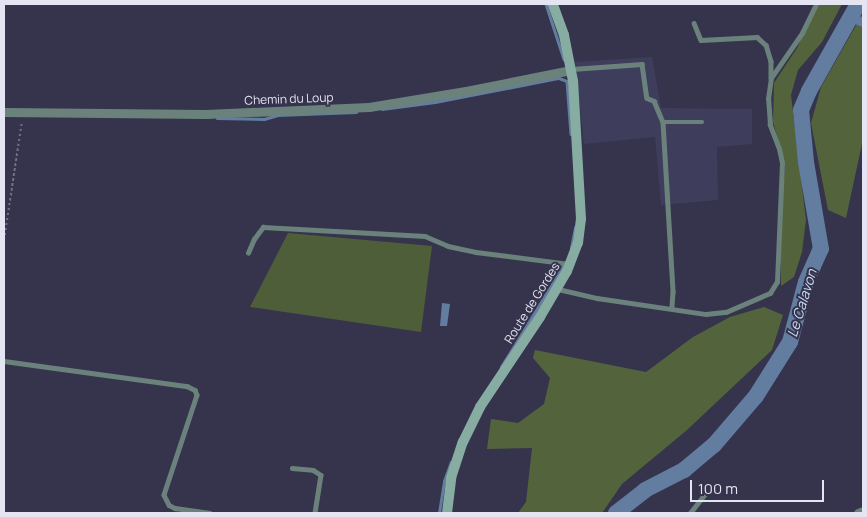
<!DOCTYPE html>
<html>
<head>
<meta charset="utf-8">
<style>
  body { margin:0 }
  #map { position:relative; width:867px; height:517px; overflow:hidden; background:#35344c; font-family:Manrope,sans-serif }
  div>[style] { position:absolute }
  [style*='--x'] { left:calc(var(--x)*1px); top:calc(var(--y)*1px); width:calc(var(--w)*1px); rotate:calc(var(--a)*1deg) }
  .built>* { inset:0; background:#3e3d5b }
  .green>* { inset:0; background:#4e5e39 }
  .forest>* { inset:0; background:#53643c }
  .water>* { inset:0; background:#637da1 }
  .stream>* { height:2.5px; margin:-1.25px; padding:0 1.25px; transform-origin:1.25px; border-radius:1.25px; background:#637da1 }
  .canal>* { height:9px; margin:-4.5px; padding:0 4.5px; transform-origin:4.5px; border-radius:4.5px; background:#637da1 }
  .river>* { height:16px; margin:-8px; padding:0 8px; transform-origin:8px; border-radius:8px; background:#637da1 }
  .path>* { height:2px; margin-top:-1px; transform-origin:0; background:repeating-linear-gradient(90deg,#717085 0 2.5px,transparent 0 5px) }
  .lane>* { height:4.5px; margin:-2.25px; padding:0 2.25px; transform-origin:2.25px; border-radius:2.25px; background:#6b827c }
  .street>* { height:9px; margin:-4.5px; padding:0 4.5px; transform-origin:4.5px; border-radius:4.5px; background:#6b827c }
  .secondary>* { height:10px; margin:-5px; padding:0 5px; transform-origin:5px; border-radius:5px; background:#87aca2 }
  span { translate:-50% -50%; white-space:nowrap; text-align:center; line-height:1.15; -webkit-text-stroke:4px #35344c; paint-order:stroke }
  .street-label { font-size:12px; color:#e4e4f3 }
  .water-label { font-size:14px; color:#cbdbf3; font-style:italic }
  .frame { position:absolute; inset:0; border:5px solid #e4e4f3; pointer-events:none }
  .scale { position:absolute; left:690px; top:480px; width:134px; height:22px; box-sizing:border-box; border:2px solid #e4e4f3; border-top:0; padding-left:6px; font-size:15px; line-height:18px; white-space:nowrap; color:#e4e4f3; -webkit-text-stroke:4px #35344c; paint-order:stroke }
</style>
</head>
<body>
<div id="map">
  <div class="built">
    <i style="clip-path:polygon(652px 57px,661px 108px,752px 109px,752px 144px,717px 147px,718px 200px,661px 205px,655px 137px,584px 144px,575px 62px)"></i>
  </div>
  <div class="green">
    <i style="clip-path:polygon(288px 233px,432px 246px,421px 332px,250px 307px)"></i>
  </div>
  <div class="forest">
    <i style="clip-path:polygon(817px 4px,842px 4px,822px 42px,798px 70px,791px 95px,806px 220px,802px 252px,794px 277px,781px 286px,781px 217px,785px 165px,773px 122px,774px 83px,797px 48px)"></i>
    <i style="clip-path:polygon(863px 13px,863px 139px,846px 218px,828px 210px,811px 123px,821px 87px)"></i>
    <i style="clip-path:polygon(764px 307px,783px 315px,772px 350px,687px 430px,622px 484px,602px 513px,518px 513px,526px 502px,532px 448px,487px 449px,491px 419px,518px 423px,544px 404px,550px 378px,533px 358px,535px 350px,646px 372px,693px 337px,730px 317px)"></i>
  </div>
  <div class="water">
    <i style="clip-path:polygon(442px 303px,450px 304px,447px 326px,440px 326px)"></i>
  </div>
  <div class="stream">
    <i style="--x:546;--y:4;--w:58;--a:71.9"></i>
    <i style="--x:382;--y:109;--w:53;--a:-7.5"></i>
    <i style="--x:435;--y:102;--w:126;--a:-11"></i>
    <i style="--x:559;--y:78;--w:9;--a:21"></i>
    <i style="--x:567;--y:81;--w:53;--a:85.7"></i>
    <i style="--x:217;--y:118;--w:47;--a:1.2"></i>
    <i style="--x:264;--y:119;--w:15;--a:-16"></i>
    <i style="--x:278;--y:115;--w:78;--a:-2.2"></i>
    <i style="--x:571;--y:248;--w:21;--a:-79"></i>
    <i style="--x:501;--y:367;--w:122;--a:-58.4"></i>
    <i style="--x:439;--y:513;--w:32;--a:-81"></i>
    <i style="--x:444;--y:481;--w:20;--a:-70"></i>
  </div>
  <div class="canal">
    <i style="--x:851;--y:17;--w:13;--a:23"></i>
  </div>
  <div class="river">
    <i style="--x:616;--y:513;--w:37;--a:-38"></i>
    <i style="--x:645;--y:490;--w:44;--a:-27.1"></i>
    <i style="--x:684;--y:470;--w:39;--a:-40"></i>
    <i style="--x:714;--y:445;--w:65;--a:-49.4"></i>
    <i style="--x:756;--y:396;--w:64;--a:-57.8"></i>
    <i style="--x:790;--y:342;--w:62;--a:-75.1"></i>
    <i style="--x:806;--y:282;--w:36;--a:-66"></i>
    <i style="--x:821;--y:249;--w:88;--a:-99.8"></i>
    <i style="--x:806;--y:162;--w:52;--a:-95.5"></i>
    <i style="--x:801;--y:110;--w:21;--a:-67"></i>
    <i style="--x:809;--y:91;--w:100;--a:-60.6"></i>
  </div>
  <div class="path">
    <i style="--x:4;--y:240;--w:120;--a:-81.4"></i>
  </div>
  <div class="lane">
    <i style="--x:694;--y:23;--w:18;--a:68"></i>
    <i style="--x:701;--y:40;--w:56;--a:-3.1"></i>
    <i style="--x:757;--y:37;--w:12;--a:42"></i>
    <i style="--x:766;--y:45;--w:17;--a:73"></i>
    <i style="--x:771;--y:61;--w:17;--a:90"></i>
    <i style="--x:572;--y:69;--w:70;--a:-4.1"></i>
    <i style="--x:642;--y:64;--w:34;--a:82"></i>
    <i style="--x:647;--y:98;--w:8;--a:23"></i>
    <i style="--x:654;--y:101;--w:23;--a:67"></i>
    <i style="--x:663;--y:122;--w:170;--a:86.6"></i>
    <i style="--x:673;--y:292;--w:16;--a:94"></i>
    <i style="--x:663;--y:122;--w:39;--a:0"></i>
    <i style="--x:248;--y:253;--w:15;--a:-67"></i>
    <i style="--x:254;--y:239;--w:15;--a:-53"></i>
    <i style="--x:263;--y:227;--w:162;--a:3.2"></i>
    <i style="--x:425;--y:236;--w:25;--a:23"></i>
    <i style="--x:448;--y:246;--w:29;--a:12"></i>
    <i style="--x:476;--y:252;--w:95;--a:7.3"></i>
    <i style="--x:558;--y:289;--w:40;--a:13"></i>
    <i style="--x:597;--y:298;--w:110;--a:8.4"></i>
    <i style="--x:706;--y:314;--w:20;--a:-6"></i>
    <i style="--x:726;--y:312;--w:48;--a:-23.4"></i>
    <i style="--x:770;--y:293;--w:13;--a:-58"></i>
    <i style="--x:777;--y:282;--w:119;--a:-87.6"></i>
    <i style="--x:782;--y:163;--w:14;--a:-102"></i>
    <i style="--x:779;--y:149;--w:26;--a:-111"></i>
    <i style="--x:770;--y:125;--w:26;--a:-94"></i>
    <i style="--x:768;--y:99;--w:21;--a:-82"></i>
    <i style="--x:771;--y:78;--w:55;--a:-55.4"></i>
    <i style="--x:802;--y:33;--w:32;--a:-64"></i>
    <i style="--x:4;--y:361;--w:185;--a:7.8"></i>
    <i style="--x:187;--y:386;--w:9;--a:27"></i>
    <i style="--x:195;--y:390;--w:5;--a:68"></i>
    <i style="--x:197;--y:395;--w:105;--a:108.3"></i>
    <i style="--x:164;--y:495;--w:11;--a:63"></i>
    <i style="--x:169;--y:505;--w:7;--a:27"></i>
    <i style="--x:175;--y:508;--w:35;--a:8"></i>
    <i style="--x:292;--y:468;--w:21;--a:5"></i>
    <i style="--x:313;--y:470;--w:9;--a:32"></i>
    <i style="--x:321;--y:475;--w:38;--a:99"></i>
    <i style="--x:690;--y:513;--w:24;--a:-52"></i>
  </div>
  <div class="street">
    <i style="--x:4;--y:112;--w:202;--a:0.6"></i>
    <i style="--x:206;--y:114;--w:163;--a:-2.5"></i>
    <i style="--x:369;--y:107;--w:98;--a:-9.4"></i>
    <i style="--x:466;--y:91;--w:107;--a:-11.3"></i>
    <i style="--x:858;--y:513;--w:5;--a:-22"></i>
  </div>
  <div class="secondary">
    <i style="--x:447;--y:513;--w:35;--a:-83"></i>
    <i style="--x:451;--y:478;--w:38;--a:-72"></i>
    <i style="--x:463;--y:442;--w:39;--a:-64"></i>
    <i style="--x:480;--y:407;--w:108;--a:-56.3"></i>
    <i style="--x:540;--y:317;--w:53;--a:-59.6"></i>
    <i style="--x:567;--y:271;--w:30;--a:-69"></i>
    <i style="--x:578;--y:243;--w:24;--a:-83"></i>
    <i style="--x:581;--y:219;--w:138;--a:-93.3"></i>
    <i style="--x:573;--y:81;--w:47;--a:-101.1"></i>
    <i style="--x:564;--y:35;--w:33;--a:-110"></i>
  </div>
  <div class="street-label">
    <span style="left:289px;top:99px;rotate:-2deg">Chemin du Loup</span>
    <span style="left:532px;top:303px;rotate:-58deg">Route de Gordes</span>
  </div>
  <div class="water-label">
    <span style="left:802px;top:303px;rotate:-73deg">Le Calavon</span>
  </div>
  <div class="frame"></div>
  <div class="scale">100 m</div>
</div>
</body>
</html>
